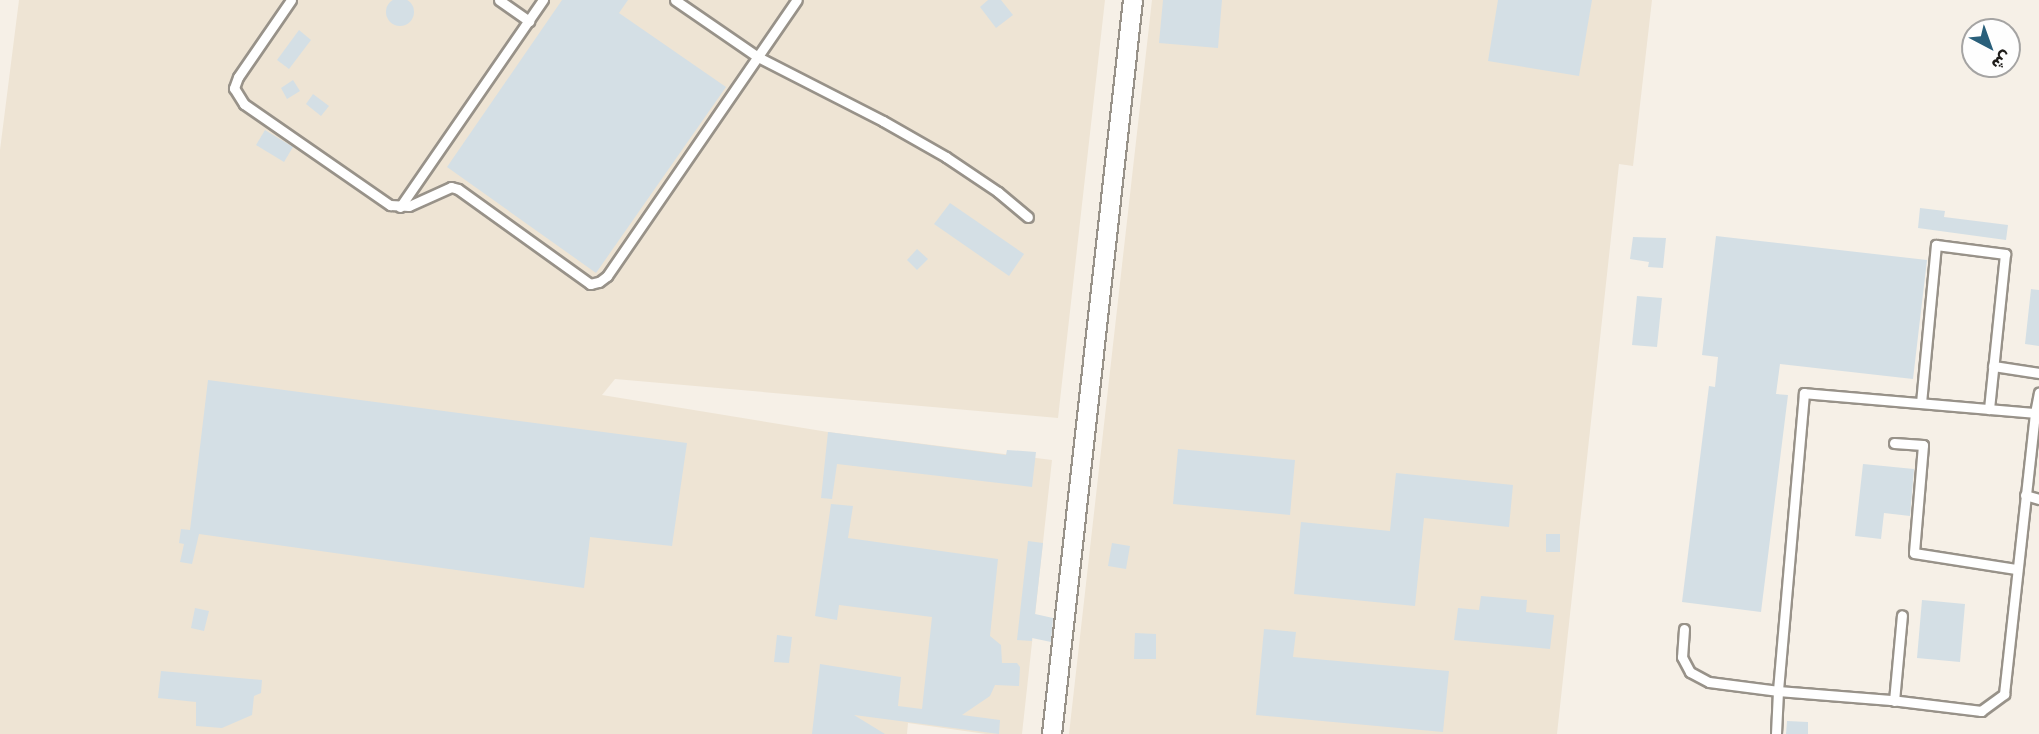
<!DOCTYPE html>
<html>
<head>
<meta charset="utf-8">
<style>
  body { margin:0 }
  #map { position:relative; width:2039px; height:734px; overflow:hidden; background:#f6f0e7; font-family:Rubik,"Noto Sans Arabic",sans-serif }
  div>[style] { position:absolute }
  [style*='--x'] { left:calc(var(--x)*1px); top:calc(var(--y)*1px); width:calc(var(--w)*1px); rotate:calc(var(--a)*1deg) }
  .built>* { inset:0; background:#eee4d4 }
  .building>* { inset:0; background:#d4dfe5 }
  .round { border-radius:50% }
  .roads { filter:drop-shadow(2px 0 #989289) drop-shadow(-2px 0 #989289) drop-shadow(0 2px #989289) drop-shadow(0 -2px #989289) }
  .service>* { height:9px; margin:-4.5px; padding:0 4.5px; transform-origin:4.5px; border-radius:4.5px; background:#fff }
  .minor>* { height:18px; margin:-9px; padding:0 9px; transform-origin:9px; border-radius:9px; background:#fff }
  span { translate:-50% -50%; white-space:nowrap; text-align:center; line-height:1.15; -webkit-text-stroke:6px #fefefe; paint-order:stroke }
  .north { position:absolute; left:1961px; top:18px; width:60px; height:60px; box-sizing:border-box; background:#fefefe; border:2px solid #a5a4a3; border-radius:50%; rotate:139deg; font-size:16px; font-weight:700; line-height:24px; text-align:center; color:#1f1d1a }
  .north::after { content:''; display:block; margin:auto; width:21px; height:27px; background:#295f7a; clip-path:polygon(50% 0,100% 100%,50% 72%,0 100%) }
</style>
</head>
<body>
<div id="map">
  <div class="built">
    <i style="clip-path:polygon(19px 0,1105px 0,1058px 418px,615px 379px,602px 395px,828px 432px,1052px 460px,1022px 734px,986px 734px,908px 723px,907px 734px,0 734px,0 150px)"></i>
    <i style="clip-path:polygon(1152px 0,1652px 0,1633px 166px,1619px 164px,1557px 734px,1069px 734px)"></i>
  </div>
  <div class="building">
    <i class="round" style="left:386px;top:-2px;width:28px;height:28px"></i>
    <i style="clip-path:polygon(562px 0,628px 0,619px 13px,726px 87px,596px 273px,447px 167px)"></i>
    <i style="clip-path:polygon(988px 0,1001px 0,1013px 15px,996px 28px,980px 7px)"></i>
    <i style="clip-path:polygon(1163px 0,1222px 0,1218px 48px,1159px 43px)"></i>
    <i style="clip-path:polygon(1498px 0,1592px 0,1579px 76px,1488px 61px)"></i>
    <i style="clip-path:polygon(299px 30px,311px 40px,289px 69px,277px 60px)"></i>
    <i style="clip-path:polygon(293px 80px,300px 91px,287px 99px,281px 88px)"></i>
    <i style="clip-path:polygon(313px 94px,329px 106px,321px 116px,306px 104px)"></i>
    <i style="clip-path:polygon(265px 130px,293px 147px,284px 162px,256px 145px)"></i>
    <i style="clip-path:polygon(950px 203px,1024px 254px,1009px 276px,934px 224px)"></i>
    <i style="clip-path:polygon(1920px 208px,1945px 211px,1944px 217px,2008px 225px,2006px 240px,1918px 228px)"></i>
    <i style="clip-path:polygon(1716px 236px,1927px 260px,1913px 379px,1780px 364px,1776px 394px,1788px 395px,1761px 612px,1682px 602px,1709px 386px,1715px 387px,1718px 357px,1702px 355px)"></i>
    <i style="clip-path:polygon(1633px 237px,1666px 238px,1663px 268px,1648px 267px,1649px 262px,1630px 259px)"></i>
    <i style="clip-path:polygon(917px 249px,928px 259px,917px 270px,907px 260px)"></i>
    <i style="clip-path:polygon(2031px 289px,2039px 290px,2039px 346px,2025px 344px)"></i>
    <i style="clip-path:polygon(1637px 296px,1662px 298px,1657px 347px,1632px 345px)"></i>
    <i style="clip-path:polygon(208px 380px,687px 443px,672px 546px,590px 537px,584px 588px,199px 534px,192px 564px,180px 562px,184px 544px,179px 543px,181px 529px,190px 530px)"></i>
    <i style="clip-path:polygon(828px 432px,1006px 455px,1007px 450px,1036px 452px,1032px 487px,837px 464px,832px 499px,821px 498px)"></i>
    <i style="clip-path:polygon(1178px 449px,1295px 460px,1290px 515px,1173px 504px)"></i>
    <i style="clip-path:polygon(1863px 464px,1914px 469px,1910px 516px,1884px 513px,1881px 539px,1855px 536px)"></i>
    <i style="clip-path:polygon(1396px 473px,1513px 485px,1509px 527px,1424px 518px,1415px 606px,1294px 594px,1301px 522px,1390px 531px)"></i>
    <i style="clip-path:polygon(831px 504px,853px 506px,848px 538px,998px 559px,990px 636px,1001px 645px,1002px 663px,1017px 663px,1020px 667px,1019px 686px,995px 685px,990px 696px,962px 715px,1000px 720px,999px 734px,854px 715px,885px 734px,812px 734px,820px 664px,901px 677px,898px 706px,922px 709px,932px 617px,839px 605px,837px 620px,815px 616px)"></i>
    <i style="clip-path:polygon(1546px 534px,1560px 534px,1560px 552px,1546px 552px)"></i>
    <i style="clip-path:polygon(1028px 541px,1043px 543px,1035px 614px,1053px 618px,1051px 642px,1032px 638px,1032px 641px,1017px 640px)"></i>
    <i style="clip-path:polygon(1112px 543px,1130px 546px,1126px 569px,1108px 566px)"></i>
    <i style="clip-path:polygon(1481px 596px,1527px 600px,1526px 612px,1554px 615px,1550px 649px,1454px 640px,1458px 608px,1479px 610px)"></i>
    <i style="clip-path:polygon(1922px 600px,1965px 604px,1960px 662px,1917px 658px)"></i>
    <i style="clip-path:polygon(195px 608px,209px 611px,204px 631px,191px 628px)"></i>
    <i style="clip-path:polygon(1264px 629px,1296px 632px,1293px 657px,1449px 671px,1443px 732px,1256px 715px)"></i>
    <i style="clip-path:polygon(1135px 633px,1156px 634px,1156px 659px,1134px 659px)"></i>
    <i style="clip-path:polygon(777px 635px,792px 637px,789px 663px,774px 662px)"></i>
    <i style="clip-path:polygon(161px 671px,262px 680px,261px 693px,254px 696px,252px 715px,222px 728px,196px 726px,196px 702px,158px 698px)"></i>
    <i style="clip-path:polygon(1787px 721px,1808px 722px,1808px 734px,1786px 734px)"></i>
  </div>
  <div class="roads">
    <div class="service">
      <i style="--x:291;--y:0;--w:93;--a:124.5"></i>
      <i style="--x:238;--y:77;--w:12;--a:110"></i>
      <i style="--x:234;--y:88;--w:19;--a:58"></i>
      <i style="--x:244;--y:104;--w:178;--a:34.7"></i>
      <i style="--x:390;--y:205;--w:19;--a:3"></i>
      <i style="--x:409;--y:206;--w:46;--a:-24.3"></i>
      <i style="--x:451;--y:187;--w:7;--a:16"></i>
      <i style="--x:458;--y:189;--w:163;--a:35.7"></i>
      <i style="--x:590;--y:284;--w:9;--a:-13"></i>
      <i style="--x:599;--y:282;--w:10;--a:-37"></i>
      <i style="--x:607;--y:276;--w:335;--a:-55.5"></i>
      <i style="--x:499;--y:0;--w:37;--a:35"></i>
      <i style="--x:675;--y:0;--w:101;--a:34.5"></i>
      <i style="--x:758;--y:57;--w:140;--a:27.1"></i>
      <i style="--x:883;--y:121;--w:73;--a:29.7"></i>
      <i style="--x:946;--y:157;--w:63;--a:33.9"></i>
      <i style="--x:998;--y:192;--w:39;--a:40"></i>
      <i style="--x:400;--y:207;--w:252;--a:-55.4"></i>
      <i style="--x:1993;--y:366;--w:47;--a:8.7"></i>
      <i style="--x:1921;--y:403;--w:159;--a:-84.6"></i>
      <i style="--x:1936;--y:245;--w:70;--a:7.4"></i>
      <i style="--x:2005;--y:254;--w:156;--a:95.9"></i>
      <i style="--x:2035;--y:413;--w:21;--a:-79"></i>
      <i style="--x:1894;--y:443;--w:29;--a:4"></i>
      <i style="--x:1923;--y:445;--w:108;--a:94.8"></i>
      <i style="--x:1914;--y:553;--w:103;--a:8.9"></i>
      <i style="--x:2025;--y:495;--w:15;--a:16"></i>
      <i style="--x:1684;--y:629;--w:28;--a:94"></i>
      <i style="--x:1682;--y:657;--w:17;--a:62"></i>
      <i style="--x:1690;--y:672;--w:21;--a:28"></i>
      <i style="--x:1709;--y:682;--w:70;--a:7.4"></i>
      <i style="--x:1778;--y:691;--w:113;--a:4.6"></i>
      <i style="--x:1891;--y:700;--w:91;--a:7"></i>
      <i style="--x:1981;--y:711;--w:29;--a:-36"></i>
      <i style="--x:2004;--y:694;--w:283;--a:-83.7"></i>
      <i style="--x:2035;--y:413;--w:232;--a:-175.1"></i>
      <i style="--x:1804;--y:393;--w:299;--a:95"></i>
      <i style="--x:1778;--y:691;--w:43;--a:92.7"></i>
      <i style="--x:1894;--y:701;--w:86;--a:-84.7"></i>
    </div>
    <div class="minor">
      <i style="--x:1052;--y:734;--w:738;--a:-83.7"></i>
    </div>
  </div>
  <div class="north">ش</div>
</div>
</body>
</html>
